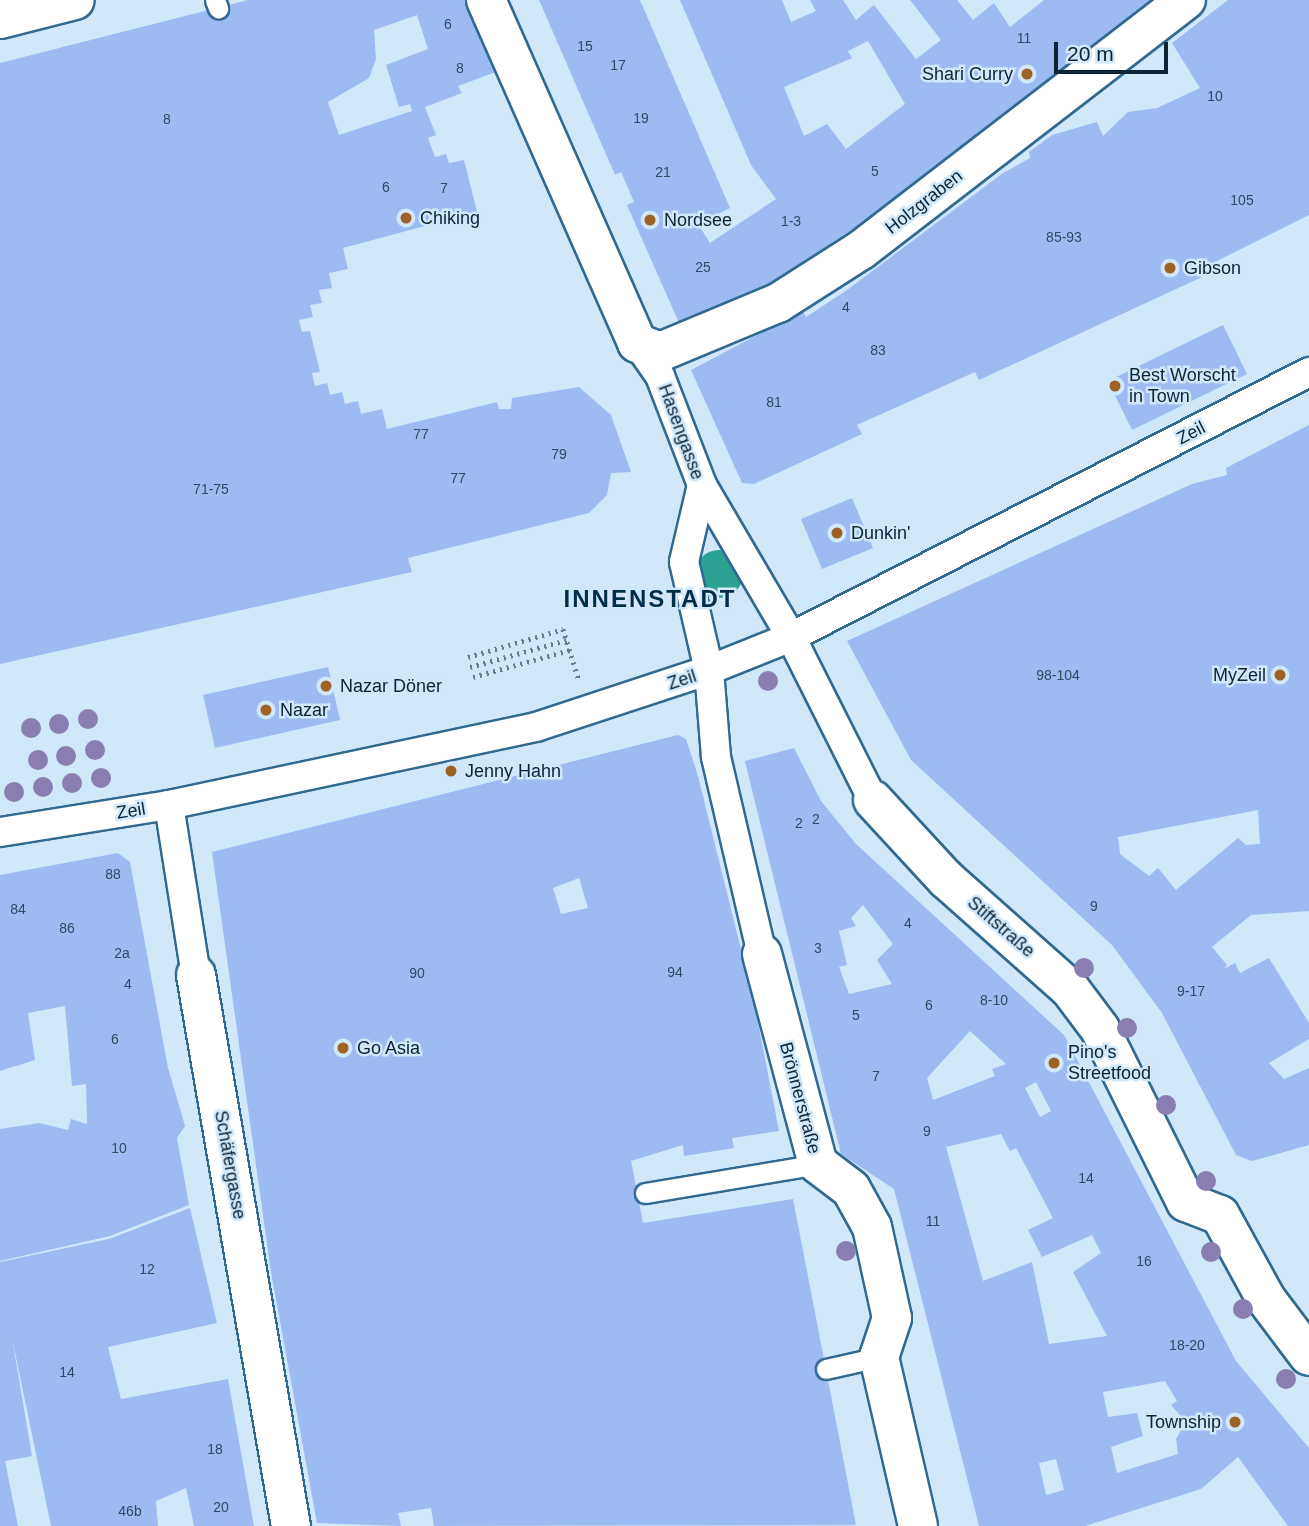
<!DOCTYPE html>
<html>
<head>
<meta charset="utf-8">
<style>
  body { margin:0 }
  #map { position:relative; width:1309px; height:1526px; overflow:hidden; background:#d1e7fa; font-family:Arial,sans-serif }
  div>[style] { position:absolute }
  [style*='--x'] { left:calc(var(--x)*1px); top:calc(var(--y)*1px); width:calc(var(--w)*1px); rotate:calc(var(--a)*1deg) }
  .water>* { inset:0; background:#2ba192 }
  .round { border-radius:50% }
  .building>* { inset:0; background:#9cbbf3 }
  .path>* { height:4.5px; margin-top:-2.25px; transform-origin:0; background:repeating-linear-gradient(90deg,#657d8e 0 2px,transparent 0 7px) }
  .roads { filter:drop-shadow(2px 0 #316991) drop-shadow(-2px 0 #316991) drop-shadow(0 2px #316991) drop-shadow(0 -2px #316991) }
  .service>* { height:19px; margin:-9.5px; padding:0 9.5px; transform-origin:9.5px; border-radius:9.5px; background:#fff }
  .pedestrian>* { height:28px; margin:-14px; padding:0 14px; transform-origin:14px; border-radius:14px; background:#fff }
  .minor>* { height:38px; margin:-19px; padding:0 19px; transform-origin:19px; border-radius:19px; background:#fff }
  .trees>* { width:20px; height:20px; margin:-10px; border-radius:50%; background:#897db2 }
  .dots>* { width:19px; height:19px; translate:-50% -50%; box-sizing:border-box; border:4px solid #d1e7fa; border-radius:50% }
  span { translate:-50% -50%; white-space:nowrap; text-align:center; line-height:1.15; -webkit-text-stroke:5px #d1e7fa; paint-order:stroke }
  .number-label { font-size:14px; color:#304a64 }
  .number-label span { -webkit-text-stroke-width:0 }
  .poi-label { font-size:18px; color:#0c2435 }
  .right { translate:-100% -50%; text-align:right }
  .left { translate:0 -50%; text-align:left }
  .street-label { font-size:18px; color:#0c2435 }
  .district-label { font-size:24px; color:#002d49; font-weight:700; letter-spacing:2px }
  .scale { position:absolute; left:1054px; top:42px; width:114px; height:32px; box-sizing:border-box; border:4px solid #0c2435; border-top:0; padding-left:9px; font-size:21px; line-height:24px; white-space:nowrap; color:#0c2435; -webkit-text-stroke:5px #d1e7fa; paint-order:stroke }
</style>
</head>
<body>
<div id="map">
  <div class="water">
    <i class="round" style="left:695px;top:550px;width:48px;height:48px"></i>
  </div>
  <div class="building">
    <i style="clip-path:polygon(evenodd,248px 0,465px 0,496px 72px,458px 86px,462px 93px,425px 107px,436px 135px,428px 138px,435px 157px,446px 154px,449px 163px,464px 160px,477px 212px,343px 248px,348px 269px,329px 273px,332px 288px,319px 290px,322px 303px,310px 305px,313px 317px,299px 320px,302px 332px,310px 331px,320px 372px,312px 373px,315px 386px,327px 383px,330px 395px,342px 392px,345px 404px,358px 401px,361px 414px,382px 409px,387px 429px,497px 402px,499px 409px,511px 409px,512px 398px,579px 387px,611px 415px,631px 472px,611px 473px,607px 495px,589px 513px,408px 558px,412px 572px,0 664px,0 63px,248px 0,417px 15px,428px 49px,386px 65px,399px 107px,410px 104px,412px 111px,339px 135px,328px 102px,369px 78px,376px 59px,374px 30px,417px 15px)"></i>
    <i style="clip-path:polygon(evenodd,539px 0,640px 0,730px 208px,698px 224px,710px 243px,776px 199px,751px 165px,680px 0,782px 0,791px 22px,816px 11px,810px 0,843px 0,856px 20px,874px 5px,916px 59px,941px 40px,910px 0,957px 0,973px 20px,994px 3px,1010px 27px,1044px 0,1156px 0,860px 224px,764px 288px,679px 323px,627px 205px,634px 202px,621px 172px,615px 175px,539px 0,868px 41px,905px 104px,846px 149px,827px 124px,804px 136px,784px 87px,852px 58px,848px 51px,868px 41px)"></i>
    <i style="clip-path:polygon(1228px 0,1309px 0,1309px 215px,1199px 270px,1202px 277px,979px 380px,975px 372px,857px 425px,862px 434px,754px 484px,742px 483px,691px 370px,803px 311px,806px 317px,847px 290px,1003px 173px,1030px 158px,1029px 152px,1052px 135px,1097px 122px,1103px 136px,1128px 112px,1157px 108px,1200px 88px,1172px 43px)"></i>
    <i style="clip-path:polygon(1223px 325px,1247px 374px,1132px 430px,1108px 381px)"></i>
    <i style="clip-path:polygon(evenodd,1309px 425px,1309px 911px,1251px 915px,1212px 947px,1227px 965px,1224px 969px,1235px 963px,1240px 973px,1269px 958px,1309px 1023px,1309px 1039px,1269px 1063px,1284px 1079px,1309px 1068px,1309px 1145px,1252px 1161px,1236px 1155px,1162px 1013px,1112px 945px,911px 760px,847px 641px,1192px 484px,1227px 475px,1226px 468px,1309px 425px,1258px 810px,1260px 844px,1246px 845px,1238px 838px,1176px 890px,1158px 868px,1149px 876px,1120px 854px,1118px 837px,1258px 810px)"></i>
    <i style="clip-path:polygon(852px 498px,873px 548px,822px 569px,801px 519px)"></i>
    <i style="clip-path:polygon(328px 667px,340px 720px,215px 748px,203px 695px)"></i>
    <i style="clip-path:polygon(evenodd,678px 735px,686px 739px,698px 776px,754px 1002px,779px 1131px,732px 1138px,734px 1148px,684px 1156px,683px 1145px,631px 1161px,643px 1223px,793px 1199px,856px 1525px,434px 1526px,431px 1508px,398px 1513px,401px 1526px,317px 1523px,271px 1272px,212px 852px,678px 735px,579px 878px,588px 908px,561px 914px,553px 888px,579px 878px)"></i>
    <i style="clip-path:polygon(evenodd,794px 748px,821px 801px,856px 844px,1064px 1035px,1236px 1361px,1309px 1448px,1309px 1526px,1288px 1526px,1238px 1457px,1201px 1489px,1085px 1526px,979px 1526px,894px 1189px,841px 1154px,745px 761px,794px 748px,863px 905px,893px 944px,877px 960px,892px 984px,849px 994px,839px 967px,847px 965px,839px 931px,856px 926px,851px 918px,863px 905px,794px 748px,970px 1031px,1006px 1064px,992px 1069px,995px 1076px,933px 1100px,927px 1078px,970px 1031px,794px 748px,1036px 1082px,1051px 1111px,1040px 1117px,1025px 1088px,1036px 1082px,794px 748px,1001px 1134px,1010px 1151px,1016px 1148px,1053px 1218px,1028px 1230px,1042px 1257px,1092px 1235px,1101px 1253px,1073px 1272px,1107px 1336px,1049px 1344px,1032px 1262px,983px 1281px,946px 1147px,1001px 1134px,794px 748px,1165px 1381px,1177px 1401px,1171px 1405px,1186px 1422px,1176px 1439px,1178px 1454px,1117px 1473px,1111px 1447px,1143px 1436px,1137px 1413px,1108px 1417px,1103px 1392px,1165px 1381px,794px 748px,1056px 1459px,1064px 1490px,1046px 1495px,1039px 1463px,1056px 1459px)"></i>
    <i style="clip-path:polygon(118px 853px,130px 862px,168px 1068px,185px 1126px,177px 1138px,189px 1205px,110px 1236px,0 1261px,0 1129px,39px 1123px,68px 1130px,71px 1119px,87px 1124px,86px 1084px,72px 1086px,65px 1006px,28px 1013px,35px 1060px,0 1071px,0 875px)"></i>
    <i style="clip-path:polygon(190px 1208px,217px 1323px,108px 1347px,121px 1399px,228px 1379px,254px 1526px,194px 1526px,186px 1488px,156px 1501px,158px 1526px,51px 1526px,12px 1338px,32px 1456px,5px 1461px,18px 1526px,0 1526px,0 1262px,109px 1239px)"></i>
  </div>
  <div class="path">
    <i style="--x:468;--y:657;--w:99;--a:-16.4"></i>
    <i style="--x:563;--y:629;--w:53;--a:72.6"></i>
    <i style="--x:470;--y:667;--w:101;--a:-15.6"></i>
    <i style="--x:473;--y:677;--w:101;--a:-15.6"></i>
  </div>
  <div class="roads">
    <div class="service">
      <i style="--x:215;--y:0;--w:9;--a:69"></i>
      <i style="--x:645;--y:1193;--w:175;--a:-9.5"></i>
      <i style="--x:826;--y:1369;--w:54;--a:-12.8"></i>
    </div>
    <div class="pedestrian">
      <i style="--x:637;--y:343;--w:40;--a:55.1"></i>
      <i style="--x:660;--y:376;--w:117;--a:68.9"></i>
      <i style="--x:702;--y:485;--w:176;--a:59.6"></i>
      <i style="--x:791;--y:637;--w:182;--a:63.3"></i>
      <i style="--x:702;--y:485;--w:79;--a:103.2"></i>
      <i style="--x:684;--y:562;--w:111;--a:77"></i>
      <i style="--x:709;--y:670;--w:87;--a:85.4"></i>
      <i style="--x:716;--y:757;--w:202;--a:76.9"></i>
      <i style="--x:169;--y:805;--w:172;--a:81"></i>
      <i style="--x:0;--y:832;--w:171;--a:-9.1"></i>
      <i style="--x:169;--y:805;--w:375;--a:-12"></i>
      <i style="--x:536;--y:727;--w:182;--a:-18.2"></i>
      <i style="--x:709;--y:670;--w:88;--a:-21.9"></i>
      <i style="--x:791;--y:637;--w:582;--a:-27.09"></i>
    </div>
    <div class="minor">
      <i style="--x:486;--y:0;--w:375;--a:66.2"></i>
      <i style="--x:637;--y:343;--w:25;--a:21"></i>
      <i style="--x:660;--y:352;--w:128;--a:-22.6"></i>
      <i style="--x:778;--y:303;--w:98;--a:-32.6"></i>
      <i style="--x:861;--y:250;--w:410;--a:-37.6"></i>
      <i style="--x:0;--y:19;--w:77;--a:-14.2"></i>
      <i style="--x:873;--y:800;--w:108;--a:47.3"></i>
      <i style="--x:946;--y:879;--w:166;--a:41.6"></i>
      <i style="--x:1070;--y:989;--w:50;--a:53.1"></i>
      <i style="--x:1100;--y:1029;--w:193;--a:63.6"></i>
      <i style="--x:1186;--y:1202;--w:36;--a:21"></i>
      <i style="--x:1220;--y:1215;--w:96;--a:61.3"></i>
      <i style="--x:1266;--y:1299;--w:71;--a:53"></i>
      <i style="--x:762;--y:954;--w:217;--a:75.1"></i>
      <i style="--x:818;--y:1164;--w:41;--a:37.1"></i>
      <i style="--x:851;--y:1189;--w:43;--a:61.1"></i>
      <i style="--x:872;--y:1227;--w:93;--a:77.6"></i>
      <i style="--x:892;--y:1318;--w:41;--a:108.4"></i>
      <i style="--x:879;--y:1357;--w:173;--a:77"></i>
      <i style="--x:196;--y:975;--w:559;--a:80.22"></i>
    </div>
  </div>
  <div class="trees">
    <i style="left:768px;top:681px"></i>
    <i style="left:88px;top:719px"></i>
    <i style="left:59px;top:724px"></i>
    <i style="left:31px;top:728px"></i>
    <i style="left:95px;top:750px"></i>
    <i style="left:66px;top:756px"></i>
    <i style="left:38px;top:760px"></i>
    <i style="left:101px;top:778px"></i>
    <i style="left:72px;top:783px"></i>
    <i style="left:43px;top:787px"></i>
    <i style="left:14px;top:792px"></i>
    <i style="left:1084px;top:968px"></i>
    <i style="left:1127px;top:1028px"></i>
    <i style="left:1166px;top:1105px"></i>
    <i style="left:1206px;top:1181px"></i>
    <i style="left:846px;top:1251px"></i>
    <i style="left:1211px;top:1252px"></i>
    <i style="left:1243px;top:1309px"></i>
    <i style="left:1286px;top:1379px"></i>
  </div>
  <div class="dots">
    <i style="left:1027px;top:74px;background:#9e6224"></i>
    <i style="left:406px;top:218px;background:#9e6224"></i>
    <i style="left:650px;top:220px;background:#9e6224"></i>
    <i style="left:1170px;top:268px;background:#9e6224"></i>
    <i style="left:1115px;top:386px;background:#9e6224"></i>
    <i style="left:837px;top:533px;background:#9e6224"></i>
    <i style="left:1280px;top:675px;background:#9e6224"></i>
    <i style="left:326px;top:686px;background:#9e6224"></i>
    <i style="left:266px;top:710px;background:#9e6224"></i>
    <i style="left:451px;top:771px;background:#9e6224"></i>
    <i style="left:343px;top:1048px;background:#9e6224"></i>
    <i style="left:1054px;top:1063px;background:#9e6224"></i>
    <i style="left:1235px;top:1422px;background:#9e6224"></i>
  </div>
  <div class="number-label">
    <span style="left:448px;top:24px">6</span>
    <span style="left:1024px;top:38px">11</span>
    <span style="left:585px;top:46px">15</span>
    <span style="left:618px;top:65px">17</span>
    <span style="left:460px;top:68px">8</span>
    <span style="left:1215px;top:96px">10</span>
    <span style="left:641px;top:118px">19</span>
    <span style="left:167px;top:119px">8</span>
    <span style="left:875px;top:171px">5</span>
    <span style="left:663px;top:172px">21</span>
    <span style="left:386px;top:187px">6</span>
    <span style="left:444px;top:188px">7</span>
    <span style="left:1242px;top:200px">105</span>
    <span style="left:791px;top:221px">1-3</span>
    <span style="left:1064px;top:237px">85-93</span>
    <span style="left:703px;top:267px">25</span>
    <span style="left:846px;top:307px">4</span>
    <span style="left:878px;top:350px">83</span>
    <span style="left:774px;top:402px">81</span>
    <span style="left:421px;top:434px">77</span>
    <span style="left:559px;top:454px">79</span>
    <span style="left:458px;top:478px">77</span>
    <span style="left:211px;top:489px">71-75</span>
    <span style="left:1058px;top:675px">98-104</span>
    <span style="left:816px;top:819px">2</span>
    <span style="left:799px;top:823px">2</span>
    <span style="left:113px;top:874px">88</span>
    <span style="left:1094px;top:906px">9</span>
    <span style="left:18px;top:909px">84</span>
    <span style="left:908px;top:923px">4</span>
    <span style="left:67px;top:928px">86</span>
    <span style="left:818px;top:948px">3</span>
    <span style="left:122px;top:953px">2a</span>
    <span style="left:675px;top:972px">94</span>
    <span style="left:417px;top:973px">90</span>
    <span style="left:128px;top:984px">4</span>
    <span style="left:1191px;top:991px">9-17</span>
    <span style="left:994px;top:1000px">8-10</span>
    <span style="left:929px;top:1005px">6</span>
    <span style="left:856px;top:1015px">5</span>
    <span style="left:115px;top:1039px">6</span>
    <span style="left:876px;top:1076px">7</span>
    <span style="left:927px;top:1131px">9</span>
    <span style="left:119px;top:1148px">10</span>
    <span style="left:1086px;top:1178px">14</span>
    <span style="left:933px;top:1221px">11</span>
    <span style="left:1144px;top:1261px">16</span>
    <span style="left:147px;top:1269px">12</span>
    <span style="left:1187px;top:1345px">18-20</span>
    <span style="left:67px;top:1372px">14</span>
    <span style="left:215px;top:1449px">18</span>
    <span style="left:221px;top:1507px">20</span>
    <span style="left:130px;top:1511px">46b</span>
  </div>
  <div class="poi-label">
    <span class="right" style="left:1013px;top:74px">Shari Curry</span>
    <span class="left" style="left:420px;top:218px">Chiking</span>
    <span class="left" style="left:664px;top:220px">Nordsee</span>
    <span class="left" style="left:1184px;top:268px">Gibson</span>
    <span class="left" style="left:1129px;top:386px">Best Worscht<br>in Town</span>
    <span class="left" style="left:851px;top:533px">Dunkin'</span>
    <span class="right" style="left:1266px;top:675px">MyZeil</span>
    <span class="left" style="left:340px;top:686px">Nazar Döner</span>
    <span class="left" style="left:280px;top:710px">Nazar</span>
    <span class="left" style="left:465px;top:771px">Jenny Hahn</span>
    <span class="left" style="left:357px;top:1048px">Go Asia</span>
    <span class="left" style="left:1068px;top:1063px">Pino's<br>Streetfood</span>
    <span class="right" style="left:1221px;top:1422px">Township</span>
  </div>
  <div class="street-label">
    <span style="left:924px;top:202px;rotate:-38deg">Holzgraben</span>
    <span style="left:681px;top:432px;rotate:70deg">Hasengasse</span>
    <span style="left:1191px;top:433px;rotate:-27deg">Zeil</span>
    <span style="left:682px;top:680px;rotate:-18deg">Zeil</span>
    <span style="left:131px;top:811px;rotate:-9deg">Zeil</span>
    <span style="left:1001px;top:927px;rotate:41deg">Stiftstraße</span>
    <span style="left:800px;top:1098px;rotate:75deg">Brönnerstraße</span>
    <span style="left:230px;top:1165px;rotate:80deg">Schäfergasse</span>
  </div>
  <div class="district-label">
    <span style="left:650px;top:599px">INNENSTADT</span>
  </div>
  <div class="scale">20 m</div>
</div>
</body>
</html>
